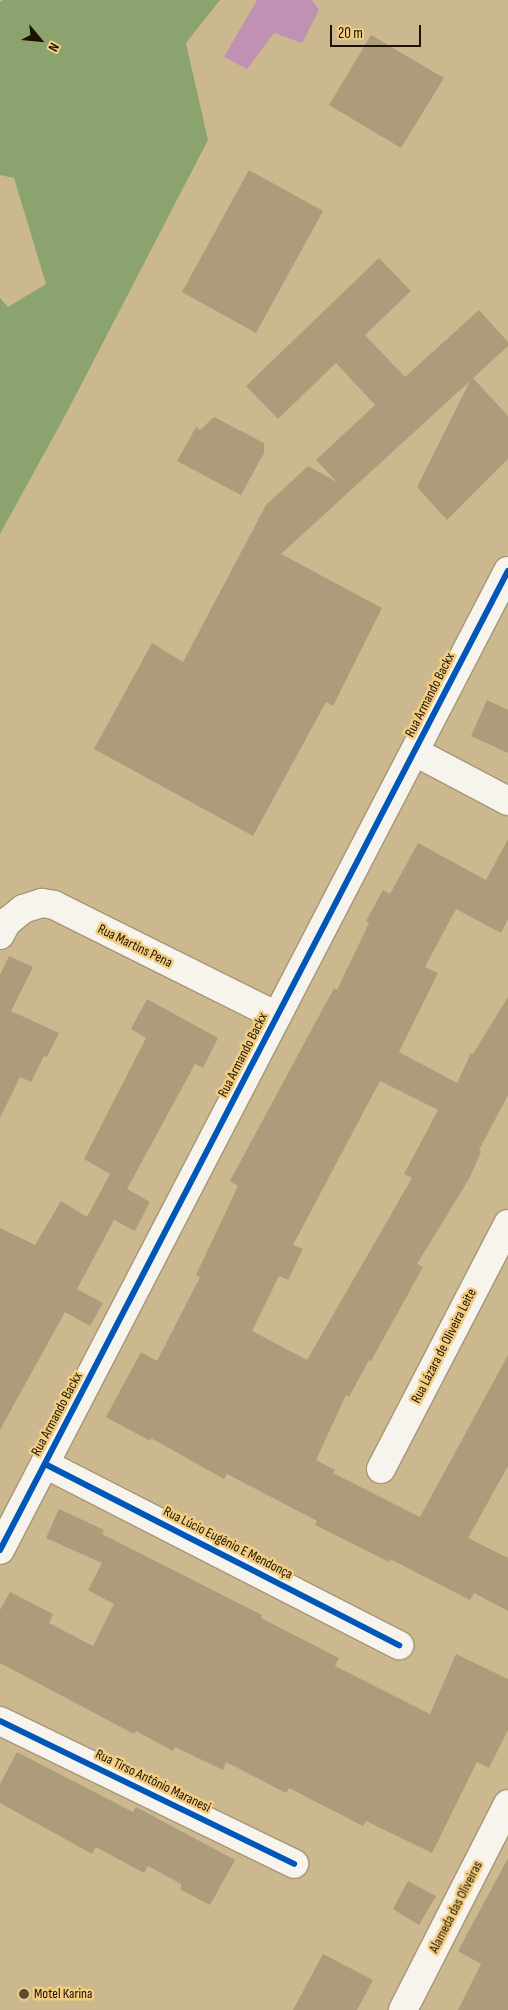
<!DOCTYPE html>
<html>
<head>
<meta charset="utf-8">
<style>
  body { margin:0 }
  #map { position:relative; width:508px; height:2010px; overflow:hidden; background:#ccb88f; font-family:"Sofia Sans Condensed",sans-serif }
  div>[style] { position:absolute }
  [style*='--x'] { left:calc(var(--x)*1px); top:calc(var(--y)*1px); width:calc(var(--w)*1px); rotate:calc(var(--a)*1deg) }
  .forest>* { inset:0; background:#8ba46f }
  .water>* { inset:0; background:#c091b2 }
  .building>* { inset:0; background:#ac9c7b }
  .roads { filter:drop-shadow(1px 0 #a69676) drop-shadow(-1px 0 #a69676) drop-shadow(0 1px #a69676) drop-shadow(0 -1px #a69676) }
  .minor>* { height:28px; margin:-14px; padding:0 14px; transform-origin:14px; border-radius:14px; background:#f7f4ee }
  .cycleway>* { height:6px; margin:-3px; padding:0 3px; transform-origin:3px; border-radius:3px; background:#0057b8 }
  .dots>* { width:14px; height:14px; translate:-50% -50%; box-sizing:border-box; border:2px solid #f2cd82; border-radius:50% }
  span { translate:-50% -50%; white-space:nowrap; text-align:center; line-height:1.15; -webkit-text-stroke:5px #f2cd82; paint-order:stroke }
  .street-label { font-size:14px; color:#1d1300 }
  .poi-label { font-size:14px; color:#1d1300 }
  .left { translate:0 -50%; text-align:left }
  .north { position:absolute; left:15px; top:15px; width:50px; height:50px; -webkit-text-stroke:4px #f2cd82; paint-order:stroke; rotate:118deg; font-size:14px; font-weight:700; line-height:20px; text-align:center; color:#1d1300 }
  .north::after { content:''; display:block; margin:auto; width:18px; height:22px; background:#1d1300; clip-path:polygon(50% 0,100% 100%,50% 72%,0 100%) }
  .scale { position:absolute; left:330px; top:25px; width:91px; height:22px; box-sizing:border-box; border:2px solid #1d1300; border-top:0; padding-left:6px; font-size:15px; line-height:18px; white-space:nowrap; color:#1d1300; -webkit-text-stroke:4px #f2cd82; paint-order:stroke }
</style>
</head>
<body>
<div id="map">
  <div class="forest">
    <i style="clip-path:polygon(3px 0,220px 0,186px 43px,208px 140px,66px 414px,0 534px,0 298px,8px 307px,46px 284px,14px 178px,0 175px,0 2px)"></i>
  </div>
  <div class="water">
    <i style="clip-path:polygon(257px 0,312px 0,319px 10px,302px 43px,274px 33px,247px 69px,224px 57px)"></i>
  </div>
  <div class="building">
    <i style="clip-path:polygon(371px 35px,444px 78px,401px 148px,329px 105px)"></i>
    <i style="clip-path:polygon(249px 170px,323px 211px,256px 333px,182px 292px)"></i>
    <i style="clip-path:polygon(379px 258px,411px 291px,365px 335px,405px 377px,479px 310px,508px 342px,508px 346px,473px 378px,508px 416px,508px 459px,447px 520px,417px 487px,470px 381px,281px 554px,382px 608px,333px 706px,326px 702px,253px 836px,94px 749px,152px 643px,183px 662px,266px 505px,308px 466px,337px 482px,316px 460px,375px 405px,336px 363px,278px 419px,246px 386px)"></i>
    <i style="clip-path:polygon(214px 417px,264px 443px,264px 453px,241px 495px,177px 461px,196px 427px,200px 430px)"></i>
    <i style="clip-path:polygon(487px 700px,508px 710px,508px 753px,471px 736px)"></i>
    <i style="clip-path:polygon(evenodd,508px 839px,508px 919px,501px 933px,456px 909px,425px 967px,438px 973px,399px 1052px,457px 1083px,471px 1053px,473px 1054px,508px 997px,508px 1095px,479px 1150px,481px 1152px,469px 1179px,417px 1264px,423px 1267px,371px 1361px,369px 1360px,349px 1397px,346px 1395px,316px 1460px,335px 1470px,333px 1473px,420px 1517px,508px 1355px,508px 1466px,468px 1538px,508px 1558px,508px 1611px,474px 1593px,470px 1600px,390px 1559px,389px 1562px,315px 1525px,317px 1521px,227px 1474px,224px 1479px,151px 1438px,150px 1441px,106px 1417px,141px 1352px,157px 1361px,200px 1277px,196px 1275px,238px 1186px,230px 1181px,334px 988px,337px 990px,369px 923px,366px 921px,383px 890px,390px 894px,418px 843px,486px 880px,508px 839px,380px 1081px,438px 1110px,404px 1174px,412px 1178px,307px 1360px,252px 1331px,279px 1276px,288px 1280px,303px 1249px,293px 1245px,380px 1081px)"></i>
    <i style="clip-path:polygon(9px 956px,33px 967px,11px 1011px,59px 1033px,47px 1057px,44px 1056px,31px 1082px,20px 1077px,0 1118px,0 975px)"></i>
    <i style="clip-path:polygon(147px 999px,218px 1038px,203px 1068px,195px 1064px,127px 1189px,150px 1202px,135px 1231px,114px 1220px,77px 1289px,103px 1303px,90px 1326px,65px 1312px,0 1430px,0 1228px,35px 1245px,61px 1201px,87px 1217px,110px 1174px,84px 1159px,146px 1038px,131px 1029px)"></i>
    <i style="clip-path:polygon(59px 1509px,104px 1530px,102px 1534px,262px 1615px,261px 1618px,339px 1658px,335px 1666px,430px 1714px,456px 1654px,508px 1679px,508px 1730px,489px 1768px,477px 1762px,432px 1853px,366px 1821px,363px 1826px,289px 1788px,286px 1793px,226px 1762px,223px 1770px,175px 1747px,173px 1751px,136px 1731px,134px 1734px,0 1663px,0 1610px,10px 1592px,53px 1614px,49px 1623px,93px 1646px,114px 1604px,88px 1590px,102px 1563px,46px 1538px)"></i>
    <i style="clip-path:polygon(17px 1752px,133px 1812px,136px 1807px,235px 1860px,210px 1905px,181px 1890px,181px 1884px,148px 1866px,144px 1873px,96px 1847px,92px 1854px,0 1803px,0 1784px)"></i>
    <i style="clip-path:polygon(508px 1858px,508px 2010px,458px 2010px,481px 1964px,458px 1951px)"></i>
    <i style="clip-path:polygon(408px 1881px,436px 1896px,419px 1925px,393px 1909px)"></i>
    <i style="clip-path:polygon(323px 1954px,373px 1980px,357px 2010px,293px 2010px)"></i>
  </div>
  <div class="roads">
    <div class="minor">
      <i style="--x:415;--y:752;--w:105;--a:27.8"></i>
      <i style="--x:0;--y:935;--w:15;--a:-62"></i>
      <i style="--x:7;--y:922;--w:21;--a:-39"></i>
      <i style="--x:23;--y:909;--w:20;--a:-18"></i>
      <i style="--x:42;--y:903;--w:12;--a:9"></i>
      <i style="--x:54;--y:905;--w:249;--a:26.5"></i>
      <i style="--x:45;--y:1464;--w:398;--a:27.1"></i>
      <i style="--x:381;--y:1469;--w:276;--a:-62.6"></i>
      <i style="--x:0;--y:1550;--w:1103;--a:-62.58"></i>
      <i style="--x:0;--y:1721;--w:327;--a:25.9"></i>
      <i style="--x:403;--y:2010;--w:231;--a:-63"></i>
    </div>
  </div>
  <div class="cycleway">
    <i style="--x:45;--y:1464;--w:398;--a:27.1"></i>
    <i style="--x:0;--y:1550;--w:1103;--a:-62.58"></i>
    <i style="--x:0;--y:1721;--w:327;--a:25.9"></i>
  </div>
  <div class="dots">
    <i style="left:24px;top:1994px;background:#5a4d32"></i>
  </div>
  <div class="street-label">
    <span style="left:430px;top:695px;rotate:-63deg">Rua Armando Backx</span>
    <span style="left:135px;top:946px;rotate:26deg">Rua Martins Pena</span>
    <span style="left:243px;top:1055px;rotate:-63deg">Rua Armando Backx</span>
    <span style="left:444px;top:1346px;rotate:-63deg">Rua Lázara de Oliveira Leite</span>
    <span style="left:57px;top:1414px;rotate:-62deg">Rua Armando Backx</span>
    <span style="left:228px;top:1543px;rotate:27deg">Rua Lúcio Eugênio E Mendonça</span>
    <span style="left:153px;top:1781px;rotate:26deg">Rua Tirso Antônio Maranesi</span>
    <span style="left:456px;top:1907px;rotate:-63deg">Alameda das Oliveiras</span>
  </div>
  <div class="poi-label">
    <span class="left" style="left:34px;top:1994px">Motel Karina</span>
  </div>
  <div class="north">N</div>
  <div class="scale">20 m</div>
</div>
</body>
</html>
